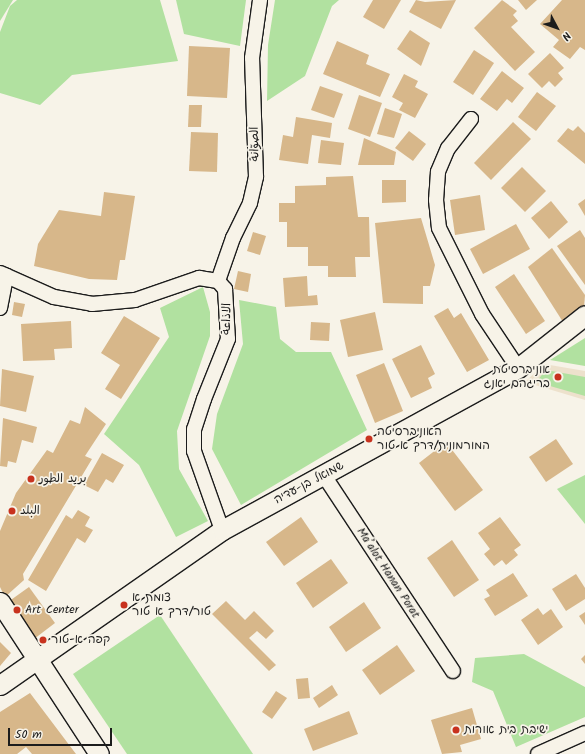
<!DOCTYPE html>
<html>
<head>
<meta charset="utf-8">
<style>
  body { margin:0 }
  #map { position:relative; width:585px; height:754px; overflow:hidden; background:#f7f3e8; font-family:Kalam,"Playpen Sans Arabic","Playpen Sans Hebrew",sans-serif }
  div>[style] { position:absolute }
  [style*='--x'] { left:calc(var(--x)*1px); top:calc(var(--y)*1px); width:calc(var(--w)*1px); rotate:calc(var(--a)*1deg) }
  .built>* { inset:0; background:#ede1cc }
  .green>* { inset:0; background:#b1e1a0 }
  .building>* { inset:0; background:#d7b78a }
  .roads { filter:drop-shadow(1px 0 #1c1c1c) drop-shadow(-1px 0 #1c1c1c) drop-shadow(0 1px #1c1c1c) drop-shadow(0 -1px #1c1c1c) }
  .street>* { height:14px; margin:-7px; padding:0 7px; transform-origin:7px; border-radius:7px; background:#f7f3e8 }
  .secondary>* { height:19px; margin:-9.5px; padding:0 9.5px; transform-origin:9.5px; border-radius:9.5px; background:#f7f3e8 }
  .dots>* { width:11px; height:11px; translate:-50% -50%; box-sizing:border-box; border:2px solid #f7f3e8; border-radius:50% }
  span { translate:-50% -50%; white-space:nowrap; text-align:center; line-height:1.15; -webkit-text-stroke:3.5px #f7f3e8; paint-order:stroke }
  .street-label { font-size:12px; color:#1c1c1c }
  .poi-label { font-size:12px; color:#1c1c1c }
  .right { translate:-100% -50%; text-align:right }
  .left { translate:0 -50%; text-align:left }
  .north { position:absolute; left:537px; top:8px; width:40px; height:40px; -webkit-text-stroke:3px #f7f3e8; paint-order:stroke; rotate:131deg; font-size:11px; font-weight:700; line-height:16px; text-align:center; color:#1c1c1c }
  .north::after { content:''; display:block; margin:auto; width:14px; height:18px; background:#1c1c1c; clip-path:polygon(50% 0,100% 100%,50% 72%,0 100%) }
  .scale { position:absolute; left:8px; top:728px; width:104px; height:18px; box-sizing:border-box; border:2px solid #1c1c1c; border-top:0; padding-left:5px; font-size:12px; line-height:14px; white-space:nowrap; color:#1c1c1c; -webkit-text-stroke:3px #f7f3e8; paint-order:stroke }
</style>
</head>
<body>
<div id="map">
  <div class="built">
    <i style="clip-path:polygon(544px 364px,585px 371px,585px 400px,525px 382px)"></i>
  </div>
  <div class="green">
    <i style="clip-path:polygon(0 0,13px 0,0 21px)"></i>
    <i style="clip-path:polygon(17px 0,160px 0,178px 61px,72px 75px,40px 105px,0 93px,0 32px,10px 6px)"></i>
    <i style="clip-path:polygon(176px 0,246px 0,240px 46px,184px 34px)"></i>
    <i style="clip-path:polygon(275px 0,339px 0,332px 6px,305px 76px,267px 101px,268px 45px)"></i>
    <i style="clip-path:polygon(203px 287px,210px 312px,210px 336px,177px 431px,179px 469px,208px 521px,176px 537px,139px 465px,104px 434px,169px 337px,160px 308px)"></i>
    <i style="clip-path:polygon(239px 300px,276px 307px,280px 339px,296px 352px,331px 352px,367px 430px,241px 505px,212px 449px,217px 414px,243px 344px)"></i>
    <i style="clip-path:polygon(585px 338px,585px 366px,550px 360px)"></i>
    <i style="clip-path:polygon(546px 370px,585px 377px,585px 396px,536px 382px)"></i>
    <i style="clip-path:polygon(585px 475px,585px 524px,557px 489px)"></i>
    <i style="clip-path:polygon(160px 615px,253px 754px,127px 754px,73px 674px)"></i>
    <i style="clip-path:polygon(524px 654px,585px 687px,585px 717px,516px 747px,493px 691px,472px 682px,475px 658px)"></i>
  </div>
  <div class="building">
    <i style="clip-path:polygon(373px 0,401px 0,384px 29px,363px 17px)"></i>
    <i style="clip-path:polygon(416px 0,425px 2px,456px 0,441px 29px,409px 12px)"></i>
    <i style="clip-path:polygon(502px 0,517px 11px,513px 15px,518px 21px,511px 27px,535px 52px,515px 71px,474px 28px)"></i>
    <i style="clip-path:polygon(518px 0,537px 0,526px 10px)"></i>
    <i style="clip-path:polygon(562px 0,585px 0,585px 50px,580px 47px,570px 59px,553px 47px,559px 40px,540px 24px)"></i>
    <i style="clip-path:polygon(410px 30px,430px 43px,421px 66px,397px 49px)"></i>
    <i style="clip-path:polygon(337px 41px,369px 55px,366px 64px,390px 74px,380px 97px,323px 74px)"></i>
    <i style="clip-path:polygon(189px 46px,230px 48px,227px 98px,187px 96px)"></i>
    <i style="clip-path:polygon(474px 50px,494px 63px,473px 95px,453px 82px)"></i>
    <i style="clip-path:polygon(550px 53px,564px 68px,558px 73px,563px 79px,555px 87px,549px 81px,542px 88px,528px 74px)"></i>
    <i style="clip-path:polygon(502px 71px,524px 88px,512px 103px,507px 99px,497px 111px,480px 99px)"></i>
    <i style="clip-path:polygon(404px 74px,418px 81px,415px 87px,428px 94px,415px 118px,399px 110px,403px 103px,392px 97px)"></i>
    <i style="clip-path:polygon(320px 86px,343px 94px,334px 118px,311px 110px)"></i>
    <i style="clip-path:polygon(537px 92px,556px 106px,536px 131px,518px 117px)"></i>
    <i style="clip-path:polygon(359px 95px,382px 103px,370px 137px,348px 129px)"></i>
    <i style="clip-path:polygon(189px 105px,202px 105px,201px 127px,188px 127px)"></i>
    <i style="clip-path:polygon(385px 108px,402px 114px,394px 138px,377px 134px)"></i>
    <i style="clip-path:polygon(296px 117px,332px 123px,330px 138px,312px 135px,308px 164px,279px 160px,283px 135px,293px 137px)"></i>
    <i style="clip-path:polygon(513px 122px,531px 139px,491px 180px,474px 163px)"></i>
    <i style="clip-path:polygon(578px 126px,585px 133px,585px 164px,557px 141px,568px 128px,573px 131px)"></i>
    <i style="clip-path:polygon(409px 131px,426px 144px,413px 161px,395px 148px)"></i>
    <i style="clip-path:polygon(191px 132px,218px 133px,217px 172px,189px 171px)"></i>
    <i style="clip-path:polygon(364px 138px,396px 152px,394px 165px,358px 165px)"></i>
    <i style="clip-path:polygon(321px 140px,344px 143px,341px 165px,318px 163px)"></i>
    <i style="clip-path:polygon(522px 167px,546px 191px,525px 212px,501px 188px)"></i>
    <i style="clip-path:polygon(353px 176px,358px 217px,369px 217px,370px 257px,355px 257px,356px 277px,328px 277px,328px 266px,308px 266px,308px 247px,287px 247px,287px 222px,279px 222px,279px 203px,295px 203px,295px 186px,326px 185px,326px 177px)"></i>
    <i style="clip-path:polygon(382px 180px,406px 180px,406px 202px,382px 203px)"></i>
    <i style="clip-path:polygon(104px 192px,135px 196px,125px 260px,120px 260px,117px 280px,89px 279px,34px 266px,38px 244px,59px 210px,101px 216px)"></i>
    <i style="clip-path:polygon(480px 195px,485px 230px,455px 235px,450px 200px)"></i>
    <i style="clip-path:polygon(585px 199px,585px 216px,578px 204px)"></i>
    <i style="clip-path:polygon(551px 201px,568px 222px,549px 239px,531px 218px)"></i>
    <i style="clip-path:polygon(421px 218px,435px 265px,430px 286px,423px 286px,423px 304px,383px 303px,375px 223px)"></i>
    <i style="clip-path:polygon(516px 224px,530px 249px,483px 274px,470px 249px)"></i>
    <i style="clip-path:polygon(580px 230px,585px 238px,585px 285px,557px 246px)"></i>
    <i style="clip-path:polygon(253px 232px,266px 236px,260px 255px,247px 251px)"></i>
    <i style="clip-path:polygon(552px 248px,585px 295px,584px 308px,563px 322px,528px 267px)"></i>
    <i style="clip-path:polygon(238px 271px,251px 274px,248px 292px,234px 289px)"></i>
    <i style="clip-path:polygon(514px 274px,545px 321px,526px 334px,495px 287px)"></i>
    <i style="clip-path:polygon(307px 276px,308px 296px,317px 295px,318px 305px,285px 307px,283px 278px)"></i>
    <i style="clip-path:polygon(14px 302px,25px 304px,22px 317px,12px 315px)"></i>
    <i style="clip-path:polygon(448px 308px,454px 318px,461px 313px,489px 360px,467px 372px,434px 316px)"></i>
    <i style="clip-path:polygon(375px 312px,383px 350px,348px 357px,340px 320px)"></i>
    <i style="clip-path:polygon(124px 316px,160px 338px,121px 399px,105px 389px,120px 365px,101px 353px)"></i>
    <i style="clip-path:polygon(71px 321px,72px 348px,54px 349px,55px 360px,23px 361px,21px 324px)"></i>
    <i style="clip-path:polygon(311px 322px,330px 323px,329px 341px,310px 340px)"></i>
    <i style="clip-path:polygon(421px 345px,435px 374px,428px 378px,432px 388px,411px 398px,392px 359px)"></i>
    <i style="clip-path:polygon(384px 363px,403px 411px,375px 423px,356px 375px)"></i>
    <i style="clip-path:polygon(2px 369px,34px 376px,26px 412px,0 406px)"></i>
    <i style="clip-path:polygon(85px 407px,106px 424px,85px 456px,92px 459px,23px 574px,24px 580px,5px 597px,0 587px,0 531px,16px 493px,47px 450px,53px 453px,70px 420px,80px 424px)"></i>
    <i style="clip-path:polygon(3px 418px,37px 427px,33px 443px,22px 440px,16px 463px,8px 461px,7px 467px,0 466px)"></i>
    <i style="clip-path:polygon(556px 439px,573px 464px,546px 482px,529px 457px)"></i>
    <i style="clip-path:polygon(446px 442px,483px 490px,455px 511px,419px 463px)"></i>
    <i style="clip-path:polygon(102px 453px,124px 465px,113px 483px,106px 479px,98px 492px,84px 485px)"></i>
    <i style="clip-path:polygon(78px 510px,90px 517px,85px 526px,93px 530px,85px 543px,77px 538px,46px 591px,28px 580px,66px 515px,72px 519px)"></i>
    <i style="clip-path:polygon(301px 517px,318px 542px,284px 566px,266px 542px)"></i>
    <i style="clip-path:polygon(500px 517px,521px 545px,514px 550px,518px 555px,506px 565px,502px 560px,494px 566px,484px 554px,490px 549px,478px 533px)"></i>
    <i style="clip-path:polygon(452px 540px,479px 580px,454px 597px,427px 558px)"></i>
    <i style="clip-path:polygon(331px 559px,348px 583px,313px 608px,296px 583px)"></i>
    <i style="clip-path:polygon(513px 573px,528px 596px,495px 616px,484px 599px,490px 596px,486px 590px)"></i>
    <i style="clip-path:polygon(576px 574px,585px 588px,585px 599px,566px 611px,552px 589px)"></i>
    <i style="clip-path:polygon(29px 587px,55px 623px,34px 639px,8px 602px)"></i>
    <i style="clip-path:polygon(226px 601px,245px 620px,254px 611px,274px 631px,266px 639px,257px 631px,249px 638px,276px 665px,269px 671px,212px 614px)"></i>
    <i style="clip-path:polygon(364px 602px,381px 628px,346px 652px,329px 627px)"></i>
    <i style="clip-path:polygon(538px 608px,543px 615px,551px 609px,563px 627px,538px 645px,521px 620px)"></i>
    <i style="clip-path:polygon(585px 612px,585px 625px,579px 616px)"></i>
    <i style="clip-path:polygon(0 642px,11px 653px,0 666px)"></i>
    <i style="clip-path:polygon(397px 645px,415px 671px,380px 695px,362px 670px)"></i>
    <i style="clip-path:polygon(585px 655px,585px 664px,581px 659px)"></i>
    <i style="clip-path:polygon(308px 678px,310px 698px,298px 699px,296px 679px)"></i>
    <i style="clip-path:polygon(332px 685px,338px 695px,319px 708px,313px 698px)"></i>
    <i style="clip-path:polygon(276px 691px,287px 698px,272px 719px,262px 712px)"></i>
    <i style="clip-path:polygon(30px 693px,76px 754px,32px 754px,26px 747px,17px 754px,0 754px,0 712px)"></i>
    <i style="clip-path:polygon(472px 708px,481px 739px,460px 745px,462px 752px,442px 754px,431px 720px)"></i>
    <i style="clip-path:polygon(349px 711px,358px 734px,313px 751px,304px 729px)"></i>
  </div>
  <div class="roads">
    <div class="street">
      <i style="--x:471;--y:119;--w:37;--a:128"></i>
      <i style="--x:448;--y:148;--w:26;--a:113"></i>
      <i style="--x:438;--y:172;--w:28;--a:94"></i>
      <i style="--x:436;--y:200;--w:28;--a:84"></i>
      <i style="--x:439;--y:228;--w:96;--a:63.4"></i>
      <i style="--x:482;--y:314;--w:65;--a:56.3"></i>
      <i style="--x:0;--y:273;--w:59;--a:24"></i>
      <i style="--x:54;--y:297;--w:39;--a:10"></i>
      <i style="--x:92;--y:304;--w:43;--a:-5.3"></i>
      <i style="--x:135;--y:300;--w:68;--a:-19"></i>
      <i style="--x:199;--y:278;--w:19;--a:9"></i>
      <i style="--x:218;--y:281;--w:11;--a:49"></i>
      <i style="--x:225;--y:289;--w:50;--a:86.6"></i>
      <i style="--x:228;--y:339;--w:65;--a:111.8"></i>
      <i style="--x:204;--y:399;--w:32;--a:108"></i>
      <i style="--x:194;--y:429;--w:22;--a:90"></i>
      <i style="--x:194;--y:451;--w:84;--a:70.5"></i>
      <i style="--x:218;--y:281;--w:46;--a:-70.8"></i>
      <i style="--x:233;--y:238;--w:39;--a:-64"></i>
      <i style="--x:250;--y:203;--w:27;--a:-77"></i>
      <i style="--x:256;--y:177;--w:119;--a:-91.9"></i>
      <i style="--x:252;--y:58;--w:59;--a:-82.1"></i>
      <i style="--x:0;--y:308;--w:33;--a:-79"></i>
      <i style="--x:323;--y:474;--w:236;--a:56.6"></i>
      <i style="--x:538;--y:754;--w:51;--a:-24.1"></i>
    </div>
    <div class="secondary">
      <i style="--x:0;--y:602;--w:181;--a:56.9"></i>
      <i style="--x:0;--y:685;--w:271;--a:-34.9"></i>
      <i style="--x:222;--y:530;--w:337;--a:-28.7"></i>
      <i style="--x:518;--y:368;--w:85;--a:-38.3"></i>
    </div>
  </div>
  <div class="dots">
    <i style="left:558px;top:377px;background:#c8321e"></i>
    <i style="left:369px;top:439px;background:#c8321e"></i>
    <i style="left:31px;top:479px;background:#c8321e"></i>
    <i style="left:12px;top:511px;background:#c8321e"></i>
    <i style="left:124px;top:605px;background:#c8321e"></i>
    <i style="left:17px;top:610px;background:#c8321e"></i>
    <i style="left:43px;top:640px;background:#c8321e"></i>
    <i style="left:456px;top:730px;background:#c8321e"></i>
  </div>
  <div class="street-label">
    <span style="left:255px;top:144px;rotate:-91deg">الصوّانة</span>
    <span style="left:227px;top:319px;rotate:-89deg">الاذاعة</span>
    <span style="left:309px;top:483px;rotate:-28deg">שמואל בן-עדיה</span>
    <span style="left:388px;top:573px;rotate:57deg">Ma’alot Hanan Porat</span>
  </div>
  <div class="poi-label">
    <span class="right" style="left:550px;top:377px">אוניברסיטת<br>בריגהם יאנג</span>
    <span class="left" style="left:377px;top:439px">האוניברסיטה<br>המורמונית/דרך א טור</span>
    <span class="left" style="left:39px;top:479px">بريد الطور</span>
    <span class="left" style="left:20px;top:511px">البلد</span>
    <span class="left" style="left:132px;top:605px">צומת א<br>טור/דרך א טור</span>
    <span class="left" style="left:25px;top:610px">Art Center</span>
    <span class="left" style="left:51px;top:640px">קפה א-טור</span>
    <span class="left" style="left:464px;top:730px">ישיבת בית אורות</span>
  </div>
  <div class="north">N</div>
  <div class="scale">50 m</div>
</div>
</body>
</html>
